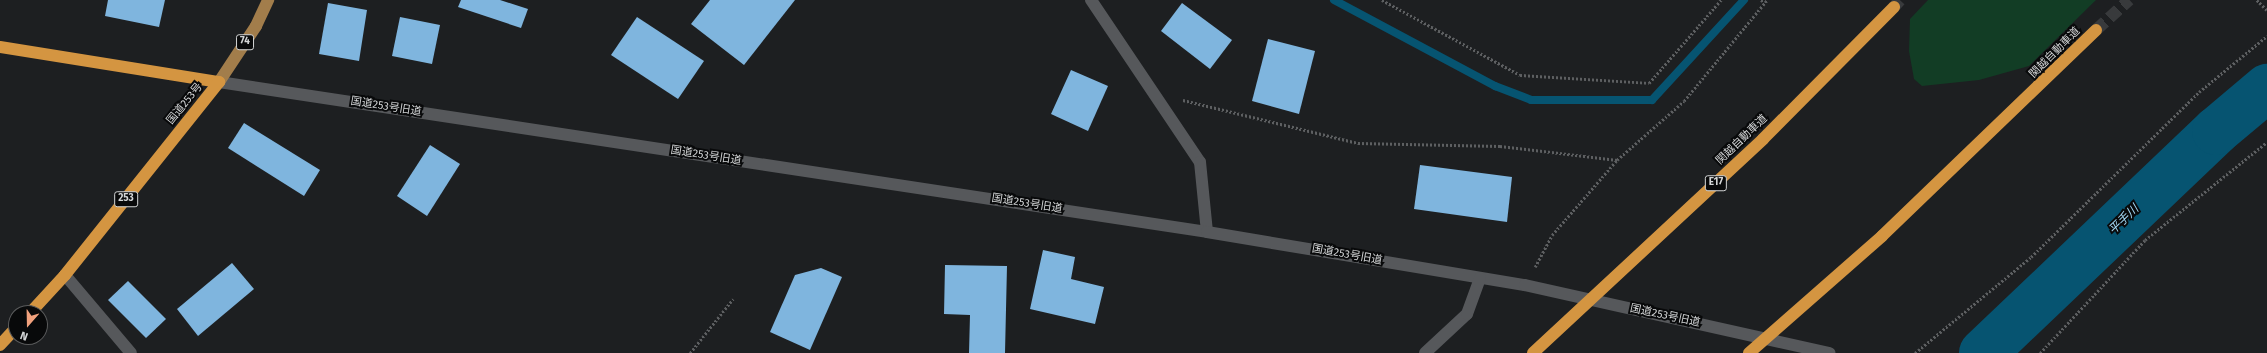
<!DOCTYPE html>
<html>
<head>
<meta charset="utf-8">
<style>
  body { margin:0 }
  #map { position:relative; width:2267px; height:353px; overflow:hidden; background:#1d1f21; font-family:"Fira Sans","Noto Sans JP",sans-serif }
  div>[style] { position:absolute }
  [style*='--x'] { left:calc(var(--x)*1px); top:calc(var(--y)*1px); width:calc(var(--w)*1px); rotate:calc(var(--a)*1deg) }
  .green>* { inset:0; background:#123d25 }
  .stream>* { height:8px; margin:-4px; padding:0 4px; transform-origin:4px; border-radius:4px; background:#065471 }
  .river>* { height:48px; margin:-24px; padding:0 24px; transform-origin:24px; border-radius:24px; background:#065471 }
  .building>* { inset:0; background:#7fb5de }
  .highway-tunnel>* { height:12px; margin-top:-6px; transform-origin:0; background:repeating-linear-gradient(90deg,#383a3c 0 12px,transparent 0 18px) }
  .path>* { height:2.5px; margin-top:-1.25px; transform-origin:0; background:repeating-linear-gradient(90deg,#5d5f61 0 2px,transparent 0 4px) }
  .minor>* { height:12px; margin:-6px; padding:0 6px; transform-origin:6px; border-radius:6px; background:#56585b }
  .major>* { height:12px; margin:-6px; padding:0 6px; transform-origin:6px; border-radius:6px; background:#a27d4b }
  .highway>* { height:12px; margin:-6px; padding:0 6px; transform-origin:6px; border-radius:6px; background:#d49541 }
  span { translate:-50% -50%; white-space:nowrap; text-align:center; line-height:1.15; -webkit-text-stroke:4px #08090a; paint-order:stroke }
  .shield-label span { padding:1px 3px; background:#08090a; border:1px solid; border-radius:3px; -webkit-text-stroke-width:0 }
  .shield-label { font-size:10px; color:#d4d6d7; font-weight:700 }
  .street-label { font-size:11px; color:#d4d6d7 }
  .water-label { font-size:12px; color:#a3d8f4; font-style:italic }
  .north { position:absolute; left:8px; top:305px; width:40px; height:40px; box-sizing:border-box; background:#08090a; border:1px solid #5a5b5c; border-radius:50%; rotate:200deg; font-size:11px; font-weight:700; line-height:16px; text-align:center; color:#d4d6d7 }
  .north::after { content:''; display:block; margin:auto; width:14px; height:18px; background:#f1a17d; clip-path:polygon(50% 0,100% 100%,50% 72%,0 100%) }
</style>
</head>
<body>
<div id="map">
  <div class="green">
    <i style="clip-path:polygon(1928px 0,2096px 0,2029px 66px,1979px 80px,1922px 86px,1914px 79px,1909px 51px,1910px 19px)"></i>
  </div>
  <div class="stream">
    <i style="--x:1334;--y:0;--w:183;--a:28.1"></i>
    <i style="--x:1495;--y:86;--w:39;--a:21"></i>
    <i style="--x:1531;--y:100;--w:121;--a:0"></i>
    <i style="--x:1652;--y:100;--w:136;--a:-47.4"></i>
  </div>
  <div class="river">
    <i style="--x:1983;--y:353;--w:322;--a:-43.6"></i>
    <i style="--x:2216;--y:131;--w:67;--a:-40.1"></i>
  </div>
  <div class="building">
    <i style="clip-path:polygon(108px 0,165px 0,159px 27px,105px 16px)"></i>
    <i style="clip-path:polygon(461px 0,500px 0,528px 9px,521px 28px,458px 7px)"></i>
    <i style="clip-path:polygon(710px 0,795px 0,744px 65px,691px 24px)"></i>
    <i style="clip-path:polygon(328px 3px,367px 10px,359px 61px,319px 54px)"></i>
    <i style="clip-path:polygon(1182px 3px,1232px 40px,1210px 69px,1161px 31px)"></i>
    <i style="clip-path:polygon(400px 17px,440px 25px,432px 64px,392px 56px)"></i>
    <i style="clip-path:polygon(637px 17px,704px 61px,678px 99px,611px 55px)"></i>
    <i style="clip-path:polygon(1268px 39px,1315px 51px,1299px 114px,1252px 101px)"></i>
    <i style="clip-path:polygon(1071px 70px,1108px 86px,1088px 131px,1051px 114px)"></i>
    <i style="clip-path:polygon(244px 123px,320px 170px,304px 196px,228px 148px)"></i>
    <i style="clip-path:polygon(430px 145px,460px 164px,427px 216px,397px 196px)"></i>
    <i style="clip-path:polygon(1420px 165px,1512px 177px,1507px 222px,1414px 209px)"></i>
    <i style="clip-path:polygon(1043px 250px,1075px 257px,1071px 279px,1104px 287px,1095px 324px,1030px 309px)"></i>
    <i style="clip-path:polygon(232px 263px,254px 289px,198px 336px,177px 309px)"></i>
    <i style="clip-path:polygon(945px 265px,1007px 266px,1005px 353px,969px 353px,970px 315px,944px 314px)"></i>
    <i style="clip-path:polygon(821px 268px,842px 277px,810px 350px,770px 332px,795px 275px)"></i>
    <i style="clip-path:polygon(128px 281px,166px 319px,146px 338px,108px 300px)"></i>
  </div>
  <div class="highway-tunnel">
    <i style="--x:1894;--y:7;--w:9;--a:-49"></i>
    <i style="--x:2096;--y:30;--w:45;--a:-42.3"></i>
  </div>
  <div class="path">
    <i style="--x:1382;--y:0;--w:157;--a:28.5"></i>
    <i style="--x:1520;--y:75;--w:129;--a:3.5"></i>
    <i style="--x:1649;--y:83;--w:110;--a:-49.1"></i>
    <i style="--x:1761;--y:0;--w:4;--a:27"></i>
    <i style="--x:2257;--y:0;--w:14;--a:45"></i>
    <i style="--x:1183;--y:100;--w:180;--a:13.8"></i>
    <i style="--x:1358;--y:143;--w:142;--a:1.2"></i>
    <i style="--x:1500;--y:146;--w:118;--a:6.8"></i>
    <i style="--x:1535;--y:267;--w:36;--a:-62"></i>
    <i style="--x:1552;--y:235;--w:99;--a:-49.1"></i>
    <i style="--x:1617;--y:160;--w:89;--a:-41.4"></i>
    <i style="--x:1684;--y:101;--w:131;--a:-50.6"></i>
    <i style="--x:690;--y:353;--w:69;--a:-51.5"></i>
    <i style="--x:1915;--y:353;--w:151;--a:-39.6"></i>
    <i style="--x:2031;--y:257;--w:235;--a:-44.5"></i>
    <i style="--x:2199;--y:92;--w:88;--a:-39.5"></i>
    <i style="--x:2040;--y:353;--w:154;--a:-47.1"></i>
    <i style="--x:2145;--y:240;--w:156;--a:-38.8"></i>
  </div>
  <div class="minor">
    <i style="--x:1091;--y:0;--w:195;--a:56.1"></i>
    <i style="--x:1200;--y:162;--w:70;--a:84.3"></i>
    <i style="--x:219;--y:82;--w:999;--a:8.63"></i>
    <i style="--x:1207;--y:232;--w:322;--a:9.5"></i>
    <i style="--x:1525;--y:285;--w:312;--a:12.6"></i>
    <i style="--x:65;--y:275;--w:102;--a:49.8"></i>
    <i style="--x:1425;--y:353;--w:57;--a:-42.9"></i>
    <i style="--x:1467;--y:314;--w:38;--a:-70"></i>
  </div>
  <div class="major">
    <i style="--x:219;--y:82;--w:67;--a:-56.5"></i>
    <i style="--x:256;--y:26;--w:29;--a:-65"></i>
  </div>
  <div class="highway">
    <i style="--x:0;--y:47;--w:222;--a:9.1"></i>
    <i style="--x:219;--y:82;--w:247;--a:128.6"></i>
    <i style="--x:65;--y:275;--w:52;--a:132.6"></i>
    <i style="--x:0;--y:345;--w:23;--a:-47"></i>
    <i style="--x:1533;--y:353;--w:314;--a:-42.9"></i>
    <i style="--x:1763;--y:139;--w:186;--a:-45.2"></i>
    <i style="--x:1749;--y:353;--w:177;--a:-41.3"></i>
    <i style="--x:1882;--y:236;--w:297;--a:-43.9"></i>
  </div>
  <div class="shield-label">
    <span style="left:245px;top:42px">74</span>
    <span style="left:1716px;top:183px">E17</span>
    <span style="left:126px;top:199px">253</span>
  </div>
  <div class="street-label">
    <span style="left:2055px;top:53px;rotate:-45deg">関越自動車道</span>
    <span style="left:185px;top:104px;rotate:-51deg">国道253号</span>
    <span style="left:386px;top:107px;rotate:9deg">国道253号旧道</span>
    <span style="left:1742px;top:140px;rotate:-44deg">関越自動車道</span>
    <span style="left:706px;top:156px;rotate:9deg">国道253号旧道</span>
    <span style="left:1027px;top:204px;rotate:9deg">国道253号旧道</span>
    <span style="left:1347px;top:255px;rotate:10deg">国道253号旧道</span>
    <span style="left:1665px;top:316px;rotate:12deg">国道253号旧道</span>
  </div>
  <div class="water-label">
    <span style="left:2124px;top:220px;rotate:-44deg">平手川</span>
  </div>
  <div class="north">N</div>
</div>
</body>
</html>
